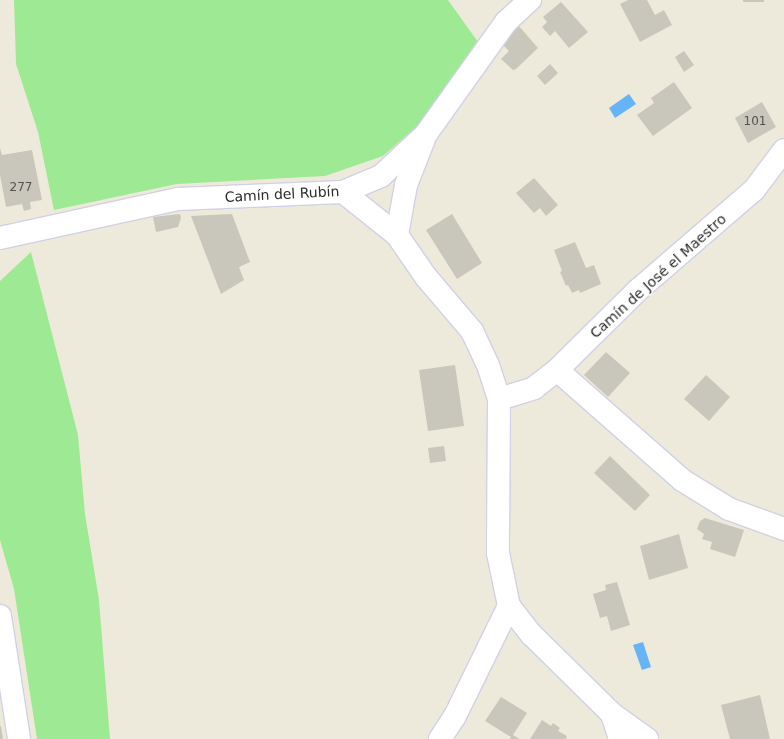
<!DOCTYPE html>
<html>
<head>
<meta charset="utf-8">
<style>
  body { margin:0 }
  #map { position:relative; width:784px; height:739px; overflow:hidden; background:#eeeadb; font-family:"DejaVu Sans",sans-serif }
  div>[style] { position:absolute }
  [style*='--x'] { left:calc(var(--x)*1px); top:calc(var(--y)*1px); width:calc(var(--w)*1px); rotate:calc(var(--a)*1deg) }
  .green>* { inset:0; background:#9ee993 }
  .water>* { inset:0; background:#66b3f8 }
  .building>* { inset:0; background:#c9c6bb }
  .roads { filter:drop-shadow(1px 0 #d1d1e5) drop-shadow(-1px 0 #d1d1e5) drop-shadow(0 1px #d1d1e5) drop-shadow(0 -1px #d1d1e5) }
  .street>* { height:22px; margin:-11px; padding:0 11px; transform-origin:11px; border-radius:11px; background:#fff }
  span { translate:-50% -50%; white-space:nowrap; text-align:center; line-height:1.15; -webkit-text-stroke:3px #fff; paint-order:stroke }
  .number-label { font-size:12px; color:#52524f }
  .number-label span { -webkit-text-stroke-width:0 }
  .street-label { font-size:14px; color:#2b2b2b }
</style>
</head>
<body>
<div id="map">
  <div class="green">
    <i style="clip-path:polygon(14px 0,448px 0,478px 42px,426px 118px,383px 156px,325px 176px,177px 184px,54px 210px,38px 132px,16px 64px)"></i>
    <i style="clip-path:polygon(31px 252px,78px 435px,85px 514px,99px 600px,110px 739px,37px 739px,14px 589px,0 540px,0 281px)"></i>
  </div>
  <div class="water">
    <i style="clip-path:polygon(629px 94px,636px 104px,615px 118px,609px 108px)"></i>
    <i style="clip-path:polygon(643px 642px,651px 667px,642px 670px,633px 645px)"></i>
  </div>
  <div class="building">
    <i style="clip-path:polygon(628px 0,647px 0,655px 15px,664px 10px,672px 25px,640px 42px,620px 4px)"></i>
    <i style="clip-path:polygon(743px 0,764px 0,764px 2px,743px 2px)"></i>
    <i style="clip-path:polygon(561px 2px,588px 32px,569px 48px,555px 31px,550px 36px,542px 27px,547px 22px,543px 17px)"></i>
    <i style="clip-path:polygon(518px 25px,538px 48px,516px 69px,513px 70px,501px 59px,509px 51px,503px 45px)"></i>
    <i style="clip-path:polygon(684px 51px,694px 65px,684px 72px,675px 57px)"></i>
    <i style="clip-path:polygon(550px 64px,558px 73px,545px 85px,537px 76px)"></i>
    <i style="clip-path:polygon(674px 82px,692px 108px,653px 136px,637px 115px,654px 103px,651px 98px)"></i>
    <i style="clip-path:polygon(762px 102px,776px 127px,748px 143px,735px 118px)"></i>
    <i style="clip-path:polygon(0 148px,2px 155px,32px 150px,42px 200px,30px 202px,31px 209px,24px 211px,22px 204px,6px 207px,0 175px)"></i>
    <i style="clip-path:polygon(534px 178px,558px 205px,546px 216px,540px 208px,534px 213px,516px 193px)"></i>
    <i style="clip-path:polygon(180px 214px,181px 218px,178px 227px,156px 232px,153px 217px)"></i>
    <i style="clip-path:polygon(232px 214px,250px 262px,239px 267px,244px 280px,221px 294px,191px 216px)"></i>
    <i style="clip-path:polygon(452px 214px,482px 263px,457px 279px,426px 230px)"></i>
    <i style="clip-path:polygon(575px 242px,586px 268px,594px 265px,601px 284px,580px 293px,579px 290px,572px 293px,568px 285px,566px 286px,560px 272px,562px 271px,554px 250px)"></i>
    <i style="clip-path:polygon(606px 352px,630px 373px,608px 397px,584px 375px)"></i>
    <i style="clip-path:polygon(455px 365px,464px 426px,428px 431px,419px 370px)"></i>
    <i style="clip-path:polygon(706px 375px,730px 397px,709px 421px,684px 399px)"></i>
    <i style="clip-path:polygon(444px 446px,446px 461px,430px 463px,428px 448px)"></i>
    <i style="clip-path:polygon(610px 456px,650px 495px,635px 511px,594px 473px)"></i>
    <i style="clip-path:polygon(705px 518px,744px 530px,735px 557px,710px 549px,712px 542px,702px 539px,704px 534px,697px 529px,700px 521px)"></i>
    <i style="clip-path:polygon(679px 534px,688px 568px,649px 580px,640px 546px)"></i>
    <i style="clip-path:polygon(617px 582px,630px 625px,611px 631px,607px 616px,600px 618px,593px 594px,606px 590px,605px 585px)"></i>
    <i style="clip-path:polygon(760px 695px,770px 739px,730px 739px,721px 705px)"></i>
    <i style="clip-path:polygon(501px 697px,527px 713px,513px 735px,520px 739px,510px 739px,511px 737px,485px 721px)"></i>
    <i style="clip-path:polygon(542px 720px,551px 726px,553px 723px,560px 728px,558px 731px,567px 736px,566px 739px,530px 739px)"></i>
    <i style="clip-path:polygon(0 726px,1px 726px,3px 739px,0 739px)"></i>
  </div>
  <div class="roads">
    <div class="street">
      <i style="--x:343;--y:192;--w:69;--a:38.5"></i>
      <i style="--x:397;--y:235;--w:51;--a:55.4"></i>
      <i style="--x:426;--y:277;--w:71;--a:49.6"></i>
      <i style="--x:472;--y:331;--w:38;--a:65"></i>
      <i style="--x:488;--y:365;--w:36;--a:72"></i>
      <i style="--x:499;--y:399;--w:154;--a:90.4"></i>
      <i style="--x:498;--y:553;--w:54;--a:78.3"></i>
      <i style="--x:509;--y:606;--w:37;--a:52"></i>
      <i style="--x:532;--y:635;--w:112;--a:44.6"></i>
      <i style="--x:612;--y:714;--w:26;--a:72"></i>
      <i style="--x:397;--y:235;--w:51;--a:-79.8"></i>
      <i style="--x:406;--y:185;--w:49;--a:-68.6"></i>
      <i style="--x:0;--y:238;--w:182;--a:-12.4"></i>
      <i style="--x:178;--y:199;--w:165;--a:-2.4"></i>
      <i style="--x:343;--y:192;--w:41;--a:-22.8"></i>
      <i style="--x:381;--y:176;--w:62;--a:-43"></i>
      <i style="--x:426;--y:134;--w:138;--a:-54.5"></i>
      <i style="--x:506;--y:22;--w:33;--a:-43"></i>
      <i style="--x:557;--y:370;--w:167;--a:41.3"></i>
      <i style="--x:682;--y:480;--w:55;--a:31.7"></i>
      <i style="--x:729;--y:509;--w:59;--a:20"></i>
      <i style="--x:499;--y:399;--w:37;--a:-17"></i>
      <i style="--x:534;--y:388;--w:29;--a:-38"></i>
      <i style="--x:557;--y:370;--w:114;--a:-44.6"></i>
      <i style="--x:638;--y:290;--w:153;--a:-40.8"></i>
      <i style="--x:754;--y:190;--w:50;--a:-53.1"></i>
      <i style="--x:0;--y:616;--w:124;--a:81.2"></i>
      <i style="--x:612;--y:714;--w:43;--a:35.5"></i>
      <i style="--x:440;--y:739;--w:27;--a:-57"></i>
      <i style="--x:455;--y:716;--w:123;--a:-63.9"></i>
    </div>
  </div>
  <div class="number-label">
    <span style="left:755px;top:122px">101</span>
    <span style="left:21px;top:188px">277</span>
  </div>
  <div class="street-label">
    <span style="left:282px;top:194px;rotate:-3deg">Camín del Rubín</span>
    <span style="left:658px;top:276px;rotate:-42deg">Camín de José el Maestro</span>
  </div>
</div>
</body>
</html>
